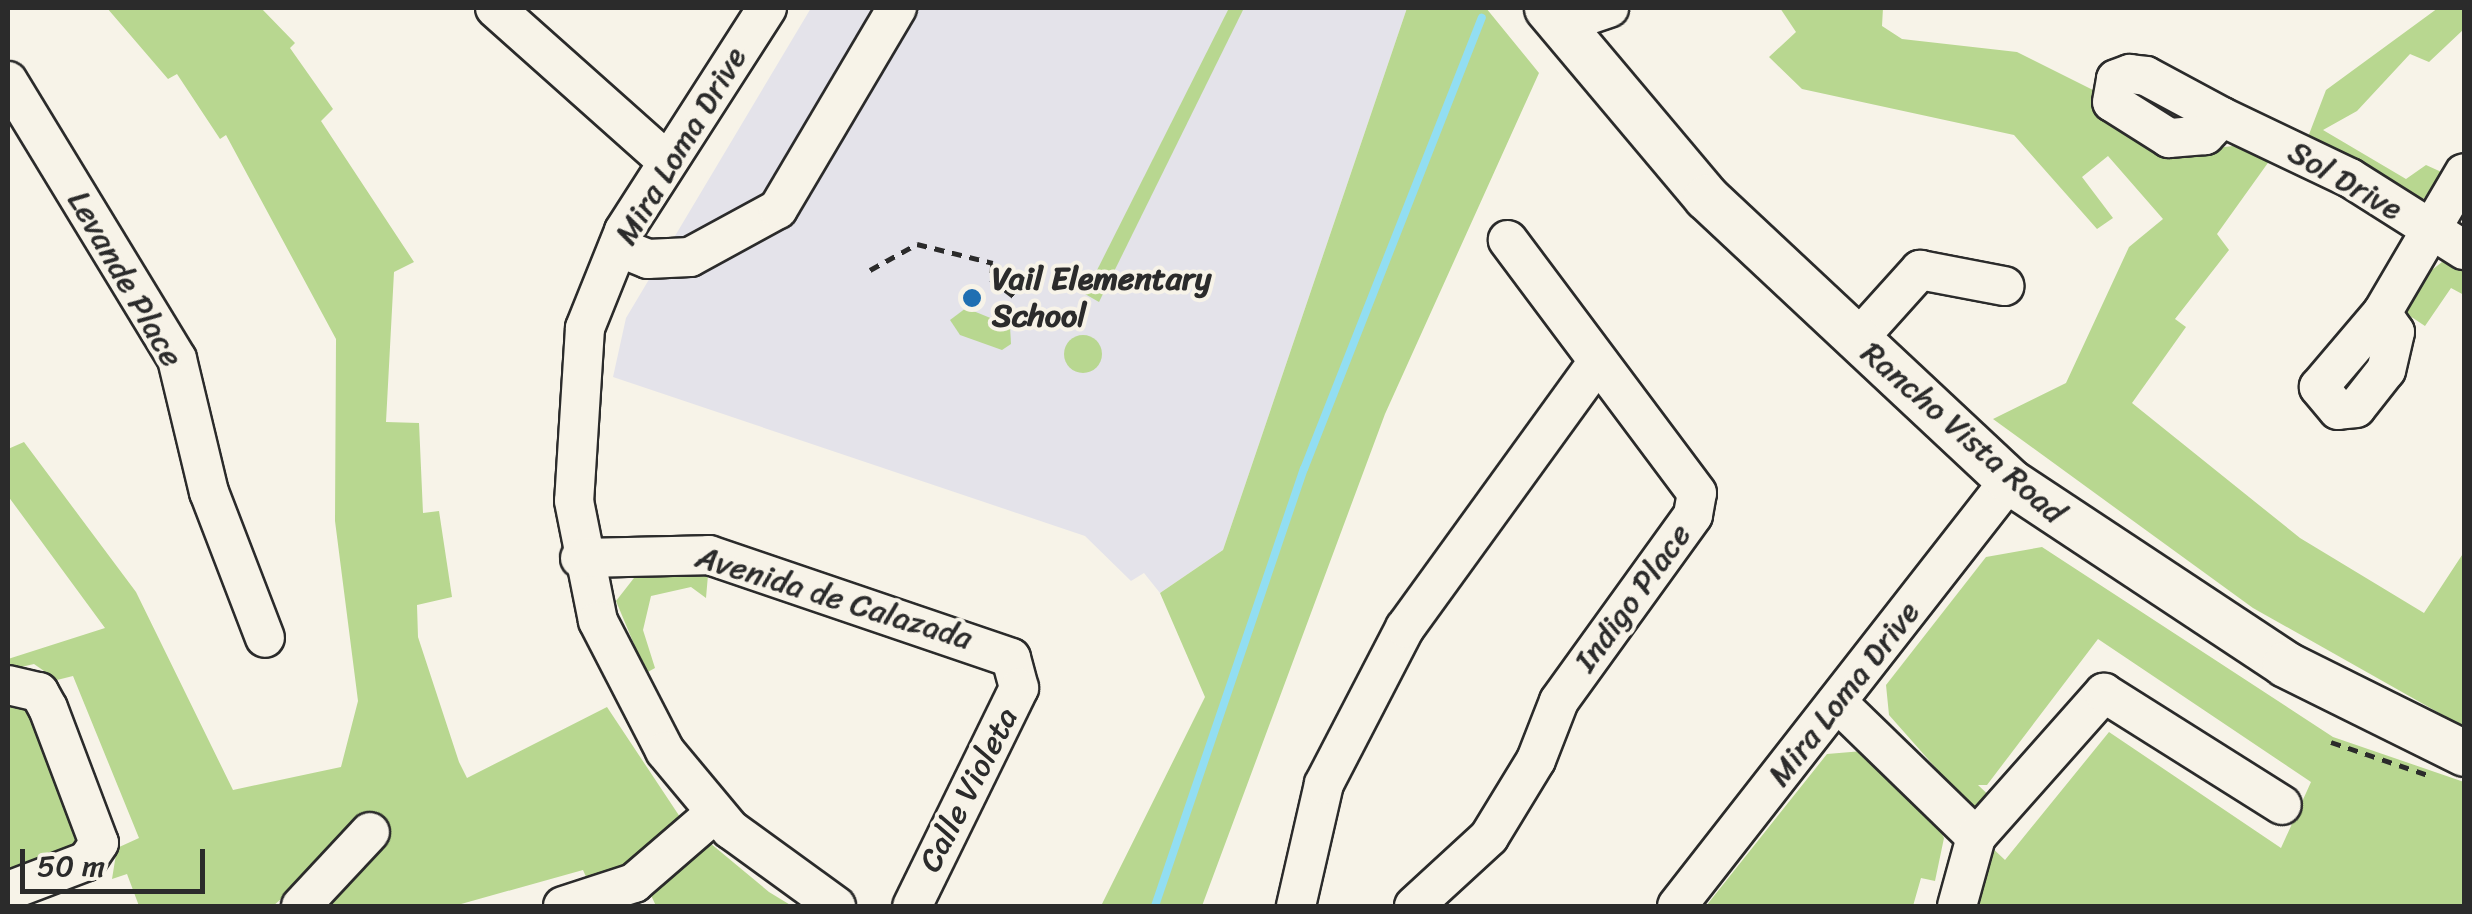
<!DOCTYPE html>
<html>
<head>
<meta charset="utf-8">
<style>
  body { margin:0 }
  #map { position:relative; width:2472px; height:914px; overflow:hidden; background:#f7f3e8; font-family:Sriracha,sans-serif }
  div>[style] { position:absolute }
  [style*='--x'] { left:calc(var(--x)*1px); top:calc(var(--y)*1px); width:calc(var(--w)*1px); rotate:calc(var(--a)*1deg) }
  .built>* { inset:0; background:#e4e3ea }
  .green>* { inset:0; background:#b8d790 }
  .round { border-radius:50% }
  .stream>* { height:8px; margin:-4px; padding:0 4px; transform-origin:4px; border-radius:4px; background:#92def2 }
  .path>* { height:5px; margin-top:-2.5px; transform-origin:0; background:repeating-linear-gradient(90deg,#2b2b2b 0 10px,transparent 0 18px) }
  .roads { filter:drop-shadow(2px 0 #2b2b2b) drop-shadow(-2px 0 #2b2b2b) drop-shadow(0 2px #2b2b2b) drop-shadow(0 -2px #2b2b2b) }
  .minor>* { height:38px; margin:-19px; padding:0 19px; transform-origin:19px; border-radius:19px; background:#f7f3e8 }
  .major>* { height:45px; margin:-22.5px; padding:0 22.5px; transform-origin:22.5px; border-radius:22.5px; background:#f7f3e8 }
  .dots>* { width:28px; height:28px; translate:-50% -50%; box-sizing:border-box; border:5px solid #f7f3e8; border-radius:50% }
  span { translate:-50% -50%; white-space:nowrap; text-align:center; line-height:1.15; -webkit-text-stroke:8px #f7f3e8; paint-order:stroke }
  .street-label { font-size:32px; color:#2b2b2b }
  .poi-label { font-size:32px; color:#2b2b2b; font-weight:700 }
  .left { translate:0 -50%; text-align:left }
  .frame { position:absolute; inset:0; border:10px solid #2b2b2b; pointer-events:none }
  .scale { position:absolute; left:20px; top:849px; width:185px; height:45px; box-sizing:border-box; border:5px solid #2b2b2b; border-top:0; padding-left:12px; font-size:30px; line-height:35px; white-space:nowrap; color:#2b2b2b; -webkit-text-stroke:8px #f7f3e8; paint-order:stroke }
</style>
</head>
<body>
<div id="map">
  <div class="built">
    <i style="clip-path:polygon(811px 8px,1407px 8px,1223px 550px,1160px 593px,1144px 573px,1131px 581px,1085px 536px,613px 377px,626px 318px)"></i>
  </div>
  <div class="green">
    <i style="clip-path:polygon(107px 8px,261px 8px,295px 43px,290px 48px,333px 109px,321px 121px,414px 262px,394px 272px,386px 422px,419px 423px,423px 513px,439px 511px,452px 597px,417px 605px,418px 637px,459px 762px,467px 778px,607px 707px,680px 817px,635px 870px,591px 888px,583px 870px,454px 906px,329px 906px,340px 880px,391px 831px,374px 819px,273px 906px,139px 906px,127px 874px,112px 879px,117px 848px,139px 838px,73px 676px,57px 680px,34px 664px,8px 670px,8px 659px,105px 628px,8px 496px,8px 449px,24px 442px,136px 592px,233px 790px,341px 767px,358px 701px,335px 521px,336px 339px,226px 135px,220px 139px,177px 74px,168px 79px)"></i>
    <i style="clip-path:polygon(1229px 8px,1244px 8px,1099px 302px,1085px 294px)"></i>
    <i style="clip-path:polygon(1407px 8px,1486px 8px,1539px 73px,1385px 414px,1202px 906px,1101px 906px,1205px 697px,1160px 593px,1223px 550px)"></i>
    <i style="clip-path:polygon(1780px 8px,1883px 8px,1882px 26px,1902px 39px,2017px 52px,2095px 91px,2105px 121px,2171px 153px,2233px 146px,2270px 160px,2217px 234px,2229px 250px,2175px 319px,2186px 327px,2132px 403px,2300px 538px,2424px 613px,2464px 552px,2464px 727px,2253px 608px,1993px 419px,2066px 383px,2129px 247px,2163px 219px,2108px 156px,2082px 177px,2113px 218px,2097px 229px,2014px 135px,1802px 89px,1769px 57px,1796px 32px)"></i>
    <i style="clip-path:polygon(2438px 8px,2464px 8px,2464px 29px,2429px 62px,2410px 54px,2357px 111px,2323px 130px,2406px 179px,2426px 165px,2448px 175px,2423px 199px,2308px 137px,2326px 90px)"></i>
    <i style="clip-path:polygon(2442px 262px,2464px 271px,2464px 295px,2451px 288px,2425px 326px,2407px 314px,2413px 285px)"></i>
    <i style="clip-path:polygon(966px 308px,1010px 326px,1011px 344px,1002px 350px,960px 335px,950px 320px)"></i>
    <i class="round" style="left:1064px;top:335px;width:38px;height:38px"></i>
    <i style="clip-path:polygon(2042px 547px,2333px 737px,2464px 782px,2464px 906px,1978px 906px,1988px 844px,2005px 860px,2109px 732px,2281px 848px,2311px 782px,2098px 639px,1987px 785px,1978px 785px,1996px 802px,1976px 809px,1965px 801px,1889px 715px,1886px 685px,1986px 557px)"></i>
    <i style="clip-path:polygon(641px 569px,708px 575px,706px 598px,691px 587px,651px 596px,643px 630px,655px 668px,646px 673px,616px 601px)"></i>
    <i style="clip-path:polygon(29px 700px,82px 845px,8px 880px,8px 707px)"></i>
    <i style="clip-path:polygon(1863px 751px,1933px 816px,1944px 838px,1935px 881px,1921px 878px,1913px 906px,1706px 906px,1827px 754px)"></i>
    <i style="clip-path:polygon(710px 843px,769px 892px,792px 906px,656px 906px,649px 891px)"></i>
  </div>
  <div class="stream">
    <i style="--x:1155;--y:906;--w:462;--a:-71.2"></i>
    <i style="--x:1304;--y:469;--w:485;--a:-68.5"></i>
  </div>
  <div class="path">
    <i style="--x:870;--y:270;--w:54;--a:-29"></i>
    <i style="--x:917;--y:244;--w:78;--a:14"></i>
    <i style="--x:993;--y:263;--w:16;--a:97"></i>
    <i style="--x:991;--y:279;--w:34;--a:37"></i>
    <i style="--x:2331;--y:742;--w:102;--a:18.8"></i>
  </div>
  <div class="roads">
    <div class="minor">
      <i style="--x:495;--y:8;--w:230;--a:41.7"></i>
      <i style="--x:767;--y:8;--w:265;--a:122.7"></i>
      <i style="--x:624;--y:231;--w:105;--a:111.9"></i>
      <i style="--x:585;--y:328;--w:173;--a:93.6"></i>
      <i style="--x:574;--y:501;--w:122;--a:78.7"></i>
      <i style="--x:598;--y:621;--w:146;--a:62.7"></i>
      <i style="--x:665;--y:751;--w:102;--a:50.2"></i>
      <i style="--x:730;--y:829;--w:131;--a:36"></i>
      <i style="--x:1559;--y:25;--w:53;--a:-18.8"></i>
      <i style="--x:2130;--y:74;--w:16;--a:7"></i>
      <i style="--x:2146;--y:76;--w:86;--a:28.3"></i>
      <i style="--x:2222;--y:117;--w:25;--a:133"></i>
      <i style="--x:2205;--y:135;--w:36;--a:175"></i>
      <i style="--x:2169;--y:138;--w:67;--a:-147.7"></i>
      <i style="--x:2112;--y:102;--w:23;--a:-80"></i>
      <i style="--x:2116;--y:79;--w:15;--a:-20"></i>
      <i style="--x:8;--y:81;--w:325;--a:58.7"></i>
      <i style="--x:177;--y:359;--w:137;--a:76.5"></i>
      <i style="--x:209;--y:492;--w:156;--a:69"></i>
      <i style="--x:2222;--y:117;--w:142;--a:25.5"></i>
      <i style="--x:2350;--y:178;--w:135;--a:32.3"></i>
      <i style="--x:618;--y:247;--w:32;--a:22"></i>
      <i style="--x:648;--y:259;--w:42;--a:-2.7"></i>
      <i style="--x:690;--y:257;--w:100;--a:-28.6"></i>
      <i style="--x:778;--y:209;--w:234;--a:-59.4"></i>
      <i style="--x:2382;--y:313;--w:23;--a:56"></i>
      <i style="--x:2395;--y:332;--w:39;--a:103"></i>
      <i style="--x:2386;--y:370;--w:48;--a:128.3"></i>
      <i style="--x:2356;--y:408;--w:18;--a:174"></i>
      <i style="--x:2338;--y:410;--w:30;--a:-130"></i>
      <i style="--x:2319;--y:387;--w:97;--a:-49.6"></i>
      <i style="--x:2382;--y:313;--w:162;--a:-59.6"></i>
      <i style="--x:1856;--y:341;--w:96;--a:-48"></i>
      <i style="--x:1920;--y:270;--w:86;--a:10.8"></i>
      <i style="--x:580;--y:558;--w:129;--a:-1.3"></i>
      <i style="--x:709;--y:555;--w:319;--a:18.8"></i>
      <i style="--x:1011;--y:658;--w:31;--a:75"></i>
      <i style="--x:1019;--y:688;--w:243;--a:116.1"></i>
      <i style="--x:8;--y:685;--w:32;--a:13"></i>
      <i style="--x:39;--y:692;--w:18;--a:61"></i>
      <i style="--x:48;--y:708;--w:144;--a:69.3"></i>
      <i style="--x:99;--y:843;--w:22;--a:124"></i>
      <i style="--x:87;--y:861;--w:85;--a:159.2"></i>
      <i style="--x:1837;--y:702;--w:194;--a:44.2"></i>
      <i style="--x:301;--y:906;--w:101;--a:-47"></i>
      <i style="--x:563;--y:906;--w:75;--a:-17.9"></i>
      <i style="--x:634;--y:883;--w:107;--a:-40.8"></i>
      <i style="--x:1296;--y:906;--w:125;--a:-77.1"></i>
      <i style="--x:1324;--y:784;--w:176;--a:-62.6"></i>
      <i style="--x:1405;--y:628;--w:326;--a:-54.1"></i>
      <i style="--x:1414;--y:906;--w:102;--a:-42.6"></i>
      <i style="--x:1489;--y:837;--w:90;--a:-58.6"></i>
      <i style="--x:1536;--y:760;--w:63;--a:-68.7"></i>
      <i style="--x:1559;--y:701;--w:229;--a:-54.2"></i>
      <i style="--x:1693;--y:515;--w:22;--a:-80"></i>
      <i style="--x:1697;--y:493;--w:316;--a:-126.8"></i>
      <i style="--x:1677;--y:906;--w:539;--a:-52"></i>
      <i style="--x:1957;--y:906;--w:72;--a:-74.6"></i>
      <i style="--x:1976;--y:837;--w:193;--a:-48.4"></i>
      <i style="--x:2104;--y:693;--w:210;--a:32.2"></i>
    </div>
    <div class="major">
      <i style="--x:1547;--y:8;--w:247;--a:49.9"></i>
      <i style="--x:1706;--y:197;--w:415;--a:43.1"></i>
      <i style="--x:2009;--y:481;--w:331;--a:33.5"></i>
      <i style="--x:2285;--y:664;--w:200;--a:26.4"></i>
    </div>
  </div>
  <div class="dots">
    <i style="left:972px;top:298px;background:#1f6fb2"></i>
  </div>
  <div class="street-label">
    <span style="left:681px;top:146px;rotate:-59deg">Mira Loma Drive</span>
    <span style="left:2345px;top:181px;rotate:30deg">Sol Drive</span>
    <span style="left:125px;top:279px;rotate:60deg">Levande Place</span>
    <span style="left:1963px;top:433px;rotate:41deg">Rancho Vista Road</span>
    <span style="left:834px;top:598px;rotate:17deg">Avenida de Calazada</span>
    <span style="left:1633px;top:598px;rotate:-54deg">Indigo Place</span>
    <span style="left:1844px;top:694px;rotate:-52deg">Mira Loma Drive</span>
    <span style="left:969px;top:790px;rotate:-63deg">Calle Violeta</span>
  </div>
  <div class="poi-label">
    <span class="left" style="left:992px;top:298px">Vail Elementary<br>School</span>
  </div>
  <div class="frame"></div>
  <div class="scale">50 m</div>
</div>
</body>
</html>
